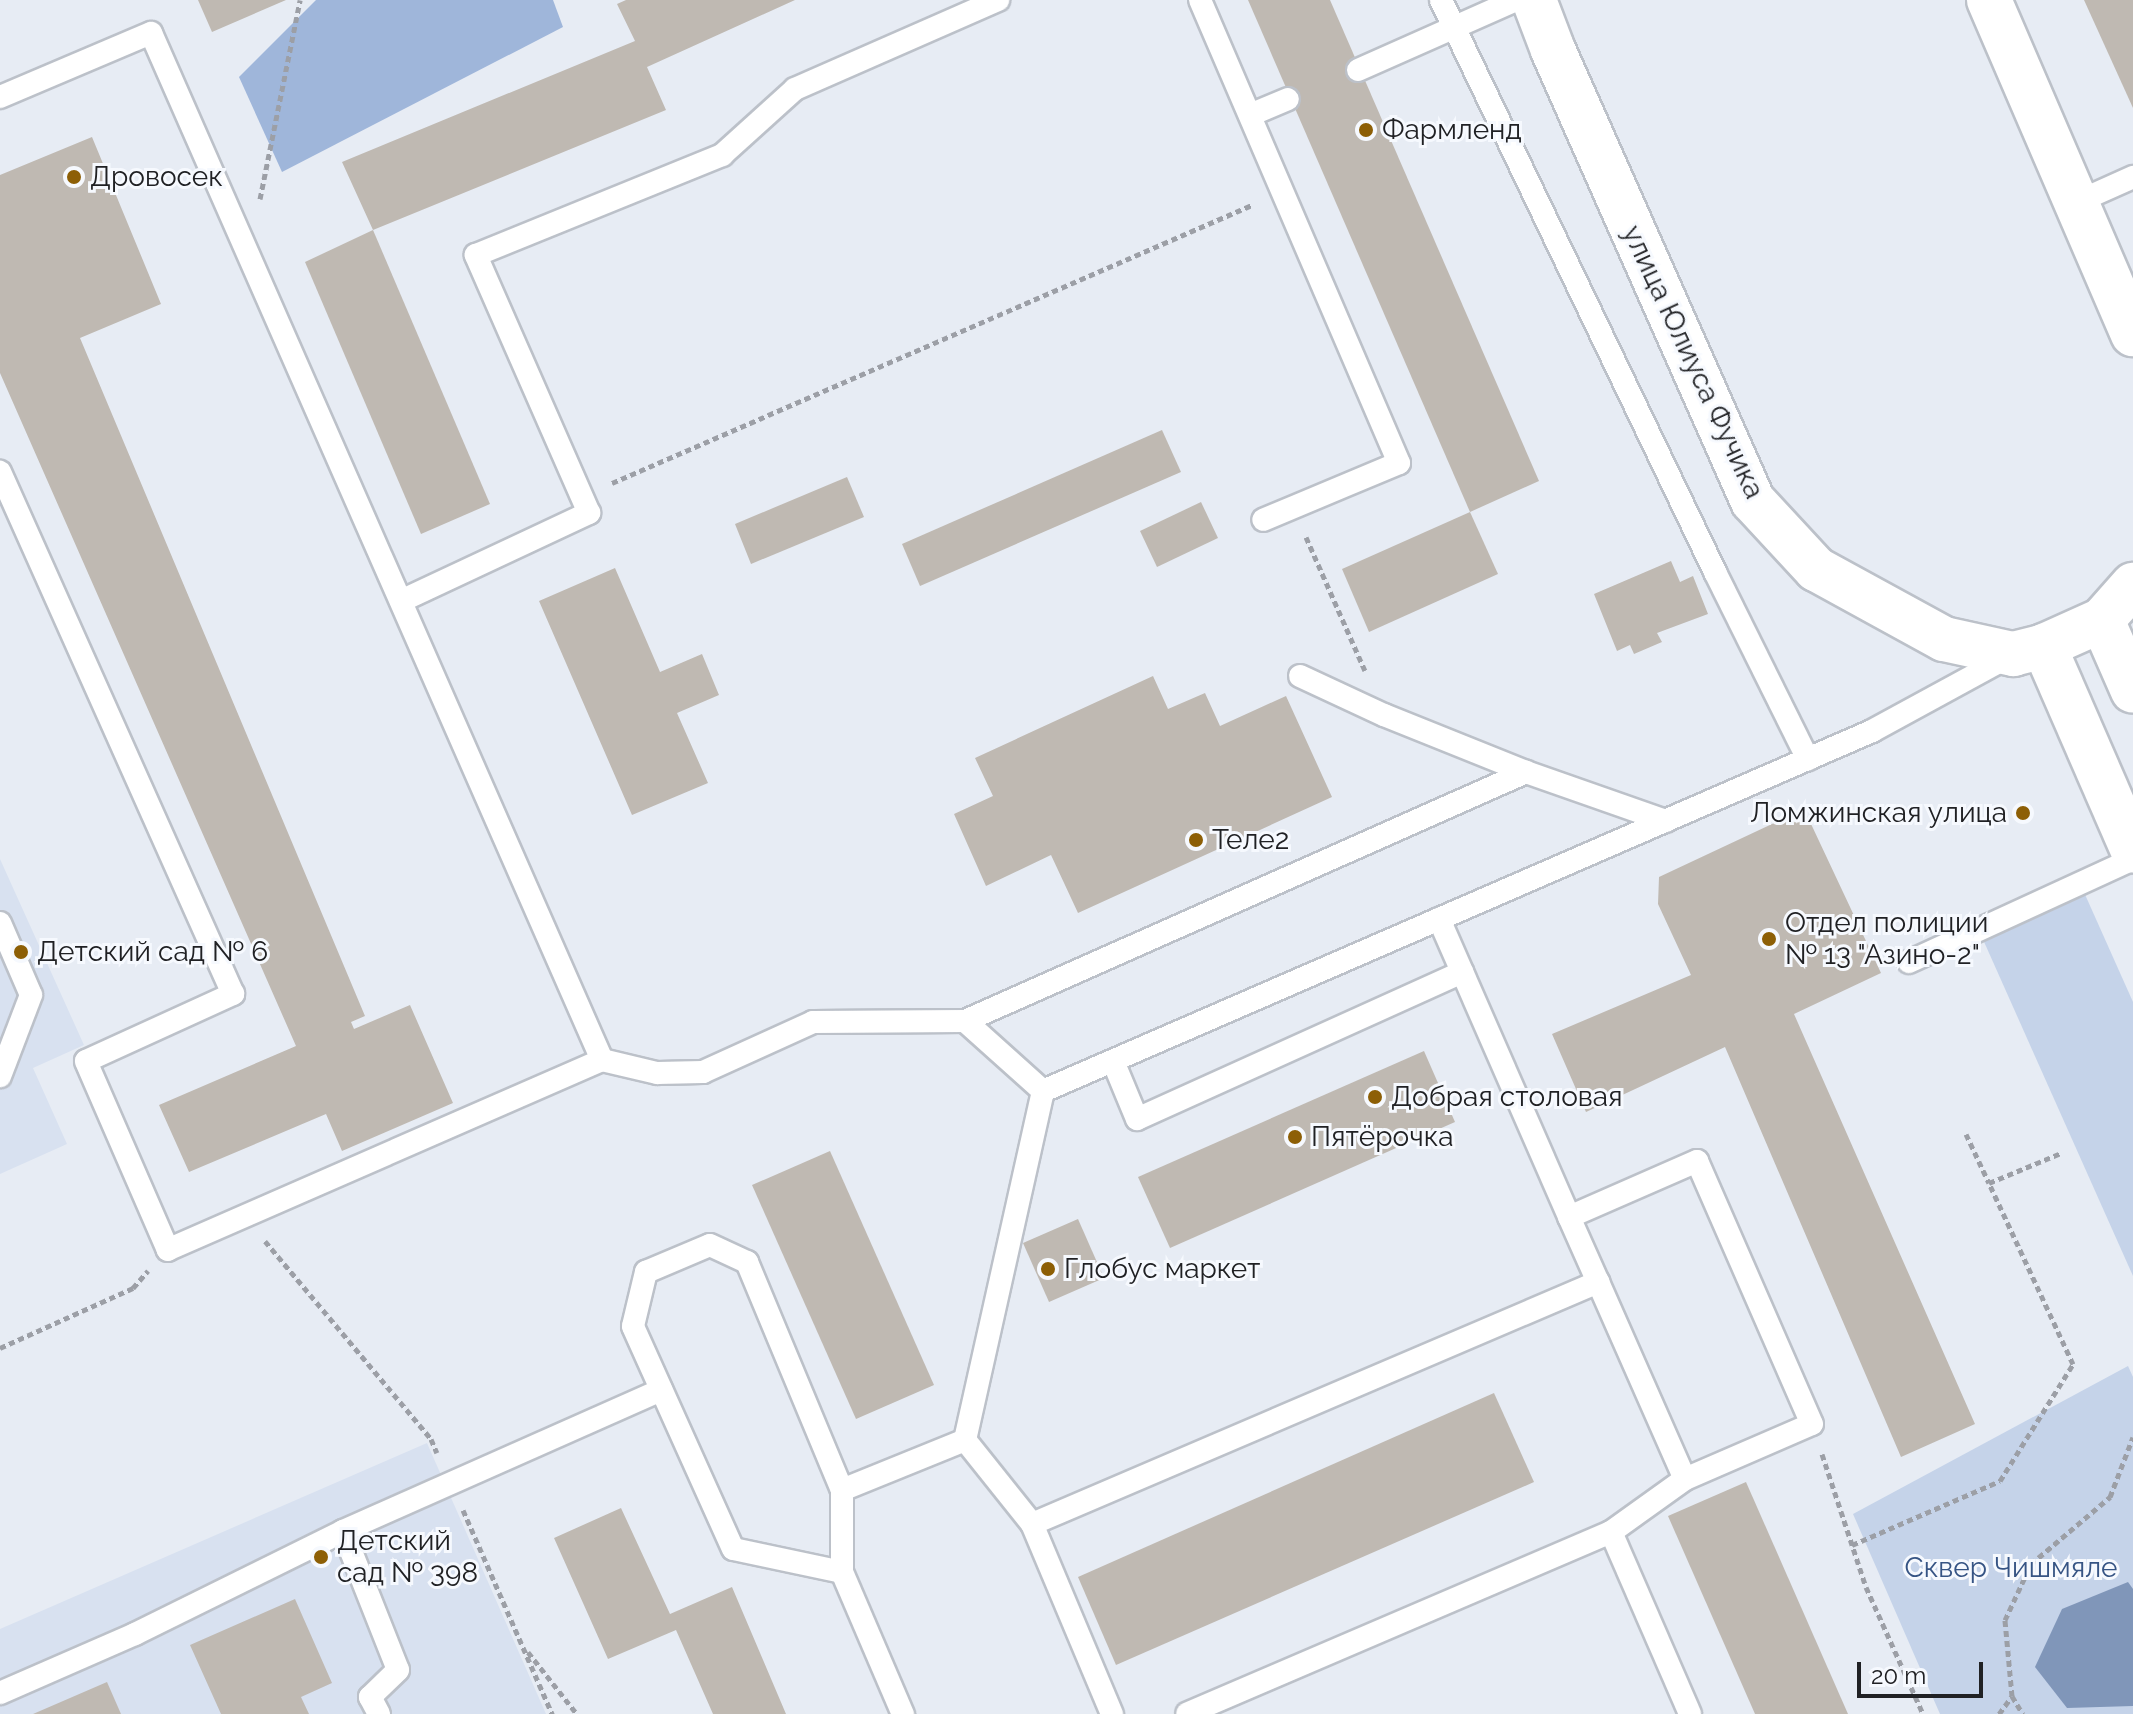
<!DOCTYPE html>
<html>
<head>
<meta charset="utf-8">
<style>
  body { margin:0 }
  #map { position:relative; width:2133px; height:1714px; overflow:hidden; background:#e7ecf4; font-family:Raleway,sans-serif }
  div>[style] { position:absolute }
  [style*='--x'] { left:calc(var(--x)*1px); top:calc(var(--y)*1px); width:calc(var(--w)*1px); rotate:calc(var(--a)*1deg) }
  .built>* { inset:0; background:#d8e1f0 }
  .green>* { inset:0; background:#c5d3e9 }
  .forest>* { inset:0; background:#9fb6da }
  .water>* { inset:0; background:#8096b9 }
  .building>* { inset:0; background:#bfb9b2 }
  .path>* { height:5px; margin-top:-2.5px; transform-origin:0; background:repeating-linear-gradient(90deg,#9c9fa6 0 6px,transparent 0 10px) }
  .roads { filter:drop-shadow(2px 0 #bcc1c9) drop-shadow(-2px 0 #bcc1c9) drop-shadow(0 2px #bcc1c9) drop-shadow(0 -2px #bcc1c9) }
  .service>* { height:22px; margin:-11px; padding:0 11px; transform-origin:11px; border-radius:11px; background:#fff }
  .secondary>* { height:44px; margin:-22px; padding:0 22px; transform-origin:22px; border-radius:22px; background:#fff }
  .dots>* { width:22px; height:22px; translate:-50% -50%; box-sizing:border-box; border:4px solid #f6f9fe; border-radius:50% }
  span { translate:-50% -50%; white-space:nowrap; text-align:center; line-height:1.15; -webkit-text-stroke:6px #f6f9fe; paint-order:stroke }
  .poi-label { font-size:28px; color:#202124 }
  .left { translate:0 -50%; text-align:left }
  .right { translate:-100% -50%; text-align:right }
  .street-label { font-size:28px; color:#202124 }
  .park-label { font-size:28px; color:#365484 }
  .scale { position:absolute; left:1857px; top:1662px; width:126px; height:36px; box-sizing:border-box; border:4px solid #202124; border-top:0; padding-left:10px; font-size:24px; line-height:28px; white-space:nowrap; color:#202124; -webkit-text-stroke:6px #f6f9fe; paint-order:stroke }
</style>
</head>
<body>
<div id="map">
  <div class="built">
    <i style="clip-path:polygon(0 859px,84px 1045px,33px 1068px,67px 1144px,0 1174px)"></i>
    <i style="clip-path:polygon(427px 1443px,546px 1714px,0 1714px,0 1629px)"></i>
  </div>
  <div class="green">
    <i style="clip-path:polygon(2083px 890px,2133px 1002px,2133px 1276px,1981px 935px)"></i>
    <i style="clip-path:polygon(2128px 1366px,2133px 1377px,2133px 1714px,1940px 1714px,1853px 1514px)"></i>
  </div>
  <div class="forest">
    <i style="clip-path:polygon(316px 0,553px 0,563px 27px,282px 172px,239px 77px)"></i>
  </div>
  <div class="water">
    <i style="clip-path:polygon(2128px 1582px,2133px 1589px,2133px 1706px,2067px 1708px,2035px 1667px,2062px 1609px)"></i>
  </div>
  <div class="building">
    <i style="clip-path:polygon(198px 0,286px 0,212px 32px)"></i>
    <i style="clip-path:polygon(626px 0,795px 0,647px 67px,666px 110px,373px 230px,342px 162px,635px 41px,617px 4px)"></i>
    <i style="clip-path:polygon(1248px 0,1330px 0,1539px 481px,1470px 512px)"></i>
    <i style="clip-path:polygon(2084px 0,2133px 0,2133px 108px)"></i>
    <i style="clip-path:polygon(92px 137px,161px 304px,80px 338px,365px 1016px,351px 1022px,354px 1029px,410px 1005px,453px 1103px,342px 1151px,326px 1114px,189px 1172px,159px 1105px,296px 1046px,0 373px,0 175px)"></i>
    <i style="clip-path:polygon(373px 230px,490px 504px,421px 534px,305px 262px)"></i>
    <i style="clip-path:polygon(1162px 430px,1181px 472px,920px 586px,902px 544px)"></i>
    <i style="clip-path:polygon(847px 477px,864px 517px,751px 564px,735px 524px)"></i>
    <i style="clip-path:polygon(1201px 502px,1218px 538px,1157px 567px,1140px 531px)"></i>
    <i style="clip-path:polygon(1470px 512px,1498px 574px,1369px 632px,1342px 569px)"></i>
    <i style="clip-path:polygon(1671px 561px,1680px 582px,1693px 576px,1708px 614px,1657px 633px,1662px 642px,1634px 654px,1630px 645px,1617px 651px,1594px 594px)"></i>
    <i style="clip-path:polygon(615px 568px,660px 672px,702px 654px,719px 695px,677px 713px,708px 783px,632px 815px,539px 601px)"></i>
    <i style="clip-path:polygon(1153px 676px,1168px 709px,1205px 693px,1220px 726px,1286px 696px,1332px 797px,1078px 913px,1051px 855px,986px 886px,954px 814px,993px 796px,975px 758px)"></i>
    <i style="clip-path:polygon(1804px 809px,1881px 973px,1794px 1014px,1975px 1424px,1901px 1457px,1725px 1047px,1586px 1112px,1552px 1034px,1691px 975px,1658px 904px,1659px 877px)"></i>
    <i style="clip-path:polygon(1424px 1051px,1455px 1122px,1170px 1248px,1138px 1177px)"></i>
    <i style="clip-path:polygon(830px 1151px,934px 1385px,856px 1419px,752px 1185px)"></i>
    <i style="clip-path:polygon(1078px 1219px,1104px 1278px,1049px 1302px,1023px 1243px)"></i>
    <i style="clip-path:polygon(1494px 1393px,1534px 1482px,1116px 1665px,1078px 1577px)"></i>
    <i style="clip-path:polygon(1746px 1482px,1848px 1714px,1755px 1714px,1668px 1516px)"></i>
    <i style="clip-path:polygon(621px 1508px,670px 1614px,732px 1587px,786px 1714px,713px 1714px,676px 1630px,608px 1659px,554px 1538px)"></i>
    <i style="clip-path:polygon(295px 1599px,332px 1683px,301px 1697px,309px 1714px,221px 1714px,190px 1645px)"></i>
    <i style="clip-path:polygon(107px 1682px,121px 1714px,33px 1714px)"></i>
  </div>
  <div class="path">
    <i style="--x:260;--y:199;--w:203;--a:-78.6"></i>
    <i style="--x:612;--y:483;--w:698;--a:-23.48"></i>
    <i style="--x:1306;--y:537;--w:146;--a:66.2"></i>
    <i style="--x:1966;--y:1134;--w:54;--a:64.9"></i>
    <i style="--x:265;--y:1241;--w:258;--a:50"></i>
    <i style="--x:431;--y:1439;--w:15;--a:67"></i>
    <i style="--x:0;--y:1348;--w:146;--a:-24.3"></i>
    <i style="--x:133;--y:1288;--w:23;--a:-49"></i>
    <i style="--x:1822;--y:1454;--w:140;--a:71.7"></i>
    <i style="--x:1866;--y:1587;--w:139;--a:65.8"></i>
    <i style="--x:463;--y:1510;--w:223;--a:66.4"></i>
    <i style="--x:1852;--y:1545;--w:161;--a:-23.4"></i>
    <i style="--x:2000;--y:1481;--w:138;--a:-58"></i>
    <i style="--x:2073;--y:1364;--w:200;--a:-114.9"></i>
    <i style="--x:1989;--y:1183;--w:78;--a:-22.6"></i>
    <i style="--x:528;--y:1652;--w:79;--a:51.7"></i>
    <i style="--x:2012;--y:1696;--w:21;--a:59"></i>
    <i style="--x:1999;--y:1714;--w:22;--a:-54"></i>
    <i style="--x:2012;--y:1696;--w:76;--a:-95.3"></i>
    <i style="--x:2005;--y:1620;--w:62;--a:-65.1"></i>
    <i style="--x:2031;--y:1564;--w:104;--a:-40.3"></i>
    <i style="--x:2110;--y:1497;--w:64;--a:-69"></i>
  </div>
  <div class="roads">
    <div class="service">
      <i style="--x:1200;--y:0;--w:504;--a:66.74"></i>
      <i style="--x:1399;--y:463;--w:147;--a:157.3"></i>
      <i style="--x:1441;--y:0;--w:634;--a:64.4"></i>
      <i style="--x:1715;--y:572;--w:209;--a:63.6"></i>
      <i style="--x:1358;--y:70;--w:173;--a:-23.9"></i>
      <i style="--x:0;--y:97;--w:164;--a:-23"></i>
      <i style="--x:151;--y:33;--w:1122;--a:66.29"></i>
      <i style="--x:602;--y:1060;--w:474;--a:156.4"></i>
      <i style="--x:168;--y:1250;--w:206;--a:-113.5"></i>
      <i style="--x:86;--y:1061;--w:162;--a:-24.5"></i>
      <i style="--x:233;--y:994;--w:572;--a:-114.05"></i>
      <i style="--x:1250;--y:115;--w:41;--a:-22.8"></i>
      <i style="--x:2075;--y:203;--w:64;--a:-24.1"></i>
      <i style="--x:401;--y:601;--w:208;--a:-25.1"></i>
      <i style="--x:589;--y:513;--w:282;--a:-113.7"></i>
      <i style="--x:476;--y:255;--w:266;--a:-22.1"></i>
      <i style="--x:722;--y:155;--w:98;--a:-42.1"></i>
      <i style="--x:795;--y:89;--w:222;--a:-23.7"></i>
      <i style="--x:1300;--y:676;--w:93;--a:24.9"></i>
      <i style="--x:1384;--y:715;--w:153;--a:21.9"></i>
      <i style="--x:1439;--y:919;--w:325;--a:66.4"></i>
      <i style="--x:0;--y:923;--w:78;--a:66.7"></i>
      <i style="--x:31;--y:995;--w:87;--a:110.9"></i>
      <i style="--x:1909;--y:962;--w:247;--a:-24.7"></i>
      <i style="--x:965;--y:1021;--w:614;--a:-23.93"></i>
      <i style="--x:1526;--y:772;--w:148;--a:19.3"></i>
      <i style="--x:602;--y:1060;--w:57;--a:13.3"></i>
      <i style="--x:657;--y:1073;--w:46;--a:-1.2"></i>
      <i style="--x:703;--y:1072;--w:121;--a:-24.4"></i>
      <i style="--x:813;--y:1022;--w:152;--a:-0.4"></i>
      <i style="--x:965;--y:1021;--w:105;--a:41.9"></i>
      <i style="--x:1113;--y:1061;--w:63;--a:67.5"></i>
      <i style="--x:1137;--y:1119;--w:357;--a:-24.3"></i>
      <i style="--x:1598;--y:1282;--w:71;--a:-114"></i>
      <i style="--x:1569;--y:1217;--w:140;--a:-23.6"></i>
      <i style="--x:1697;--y:1161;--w:287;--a:66.4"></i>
      <i style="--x:1812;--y:1424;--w:138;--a:156.6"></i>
      <i style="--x:965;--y:1440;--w:107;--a:51.4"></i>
      <i style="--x:842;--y:1490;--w:82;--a:90"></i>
      <i style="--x:842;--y:1572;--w:111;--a:-168.1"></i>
      <i style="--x:733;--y:1549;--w:244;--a:-114.2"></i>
      <i style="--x:633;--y:1326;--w:56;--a:-76.5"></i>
      <i style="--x:646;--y:1272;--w:69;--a:-22.9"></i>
      <i style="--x:710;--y:1245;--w:41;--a:24.7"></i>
      <i style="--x:747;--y:1262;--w:247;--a:67.4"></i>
      <i style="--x:842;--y:1490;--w:133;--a:-22.1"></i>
      <i style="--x:965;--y:1440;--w:358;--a:-77.4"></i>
      <i style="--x:1043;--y:1091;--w:904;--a:-23.47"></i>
      <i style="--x:1872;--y:731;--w:155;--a:-28.6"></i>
      <i style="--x:343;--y:1531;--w:149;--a:68.4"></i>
      <i style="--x:398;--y:1670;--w:39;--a:136"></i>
      <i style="--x:370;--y:1697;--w:19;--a:62"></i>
      <i style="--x:1611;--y:1532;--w:198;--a:66.5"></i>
      <i style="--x:842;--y:1572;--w:155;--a:66.8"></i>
      <i style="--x:0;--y:1693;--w:147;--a:-23.6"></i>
      <i style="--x:135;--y:1634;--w:232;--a:-26.3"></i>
      <i style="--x:343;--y:1531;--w:348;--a:-23.9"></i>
      <i style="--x:1112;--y:1714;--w:206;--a:-112.8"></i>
      <i style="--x:1032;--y:1524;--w:616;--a:-23.15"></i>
      <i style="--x:1598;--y:1282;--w:215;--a:66.2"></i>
      <i style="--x:1685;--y:1479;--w:91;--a:144.4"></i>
      <i style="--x:1611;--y:1532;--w:461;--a:156.8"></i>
    </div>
    <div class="secondary">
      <i style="--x:1534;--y:0;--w:53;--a:69.2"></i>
      <i style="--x:1553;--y:50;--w:493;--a:66.1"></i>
      <i style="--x:1753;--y:501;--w:93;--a:47.2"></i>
      <i style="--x:1816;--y:569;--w:146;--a:28.7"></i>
      <i style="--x:1944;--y:639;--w:71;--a:12.3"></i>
      <i style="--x:2013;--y:654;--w:32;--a:-14"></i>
      <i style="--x:2044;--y:646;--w:64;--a:-24.1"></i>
      <i style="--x:2102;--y:620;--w:47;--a:-48.5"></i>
      <i style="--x:1989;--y:0;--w:364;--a:66.7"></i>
      <i style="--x:2102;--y:620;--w:77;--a:66.4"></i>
      <i style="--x:2044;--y:646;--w:223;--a:66.5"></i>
    </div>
  </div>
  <div class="dots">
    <i style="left:1366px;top:130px;background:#8d5f06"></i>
    <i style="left:74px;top:177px;background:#8d5f06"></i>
    <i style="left:2023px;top:813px;background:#8d5f06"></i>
    <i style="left:1196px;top:840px;background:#8d5f06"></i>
    <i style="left:1769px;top:939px;background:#8d5f06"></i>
    <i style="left:21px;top:952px;background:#8d5f06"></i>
    <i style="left:1375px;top:1097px;background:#8d5f06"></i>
    <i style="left:1295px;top:1137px;background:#8d5f06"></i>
    <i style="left:1048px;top:1269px;background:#8d5f06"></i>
    <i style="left:321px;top:1557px;background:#8d5f06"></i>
  </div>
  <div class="poi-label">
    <span class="left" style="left:1382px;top:130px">Фармленд</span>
    <span class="left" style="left:90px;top:177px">Дровосек</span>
    <span class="right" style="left:2007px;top:813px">Ломжинская улица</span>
    <span class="left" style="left:1212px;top:840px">Теле2</span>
    <span class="left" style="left:1785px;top:939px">Отдел полиции<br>№ 13 "Азино-2"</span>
    <span class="left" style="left:37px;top:952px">Детский сад № 6</span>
    <span class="left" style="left:1391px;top:1097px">Добрая столовая</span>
    <span class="left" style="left:1311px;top:1137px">Пятёрочка</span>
    <span class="left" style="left:1064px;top:1269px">Глобус маркет</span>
    <span class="left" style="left:337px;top:1557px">Детский<br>сад № 398</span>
  </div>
  <div class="street-label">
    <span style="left:1693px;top:362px;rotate:65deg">улица Юлиуса Фучика</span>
  </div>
  <div class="park-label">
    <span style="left:2011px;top:1568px">Сквер Чишмяле</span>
  </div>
  <div class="scale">20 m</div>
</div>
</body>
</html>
